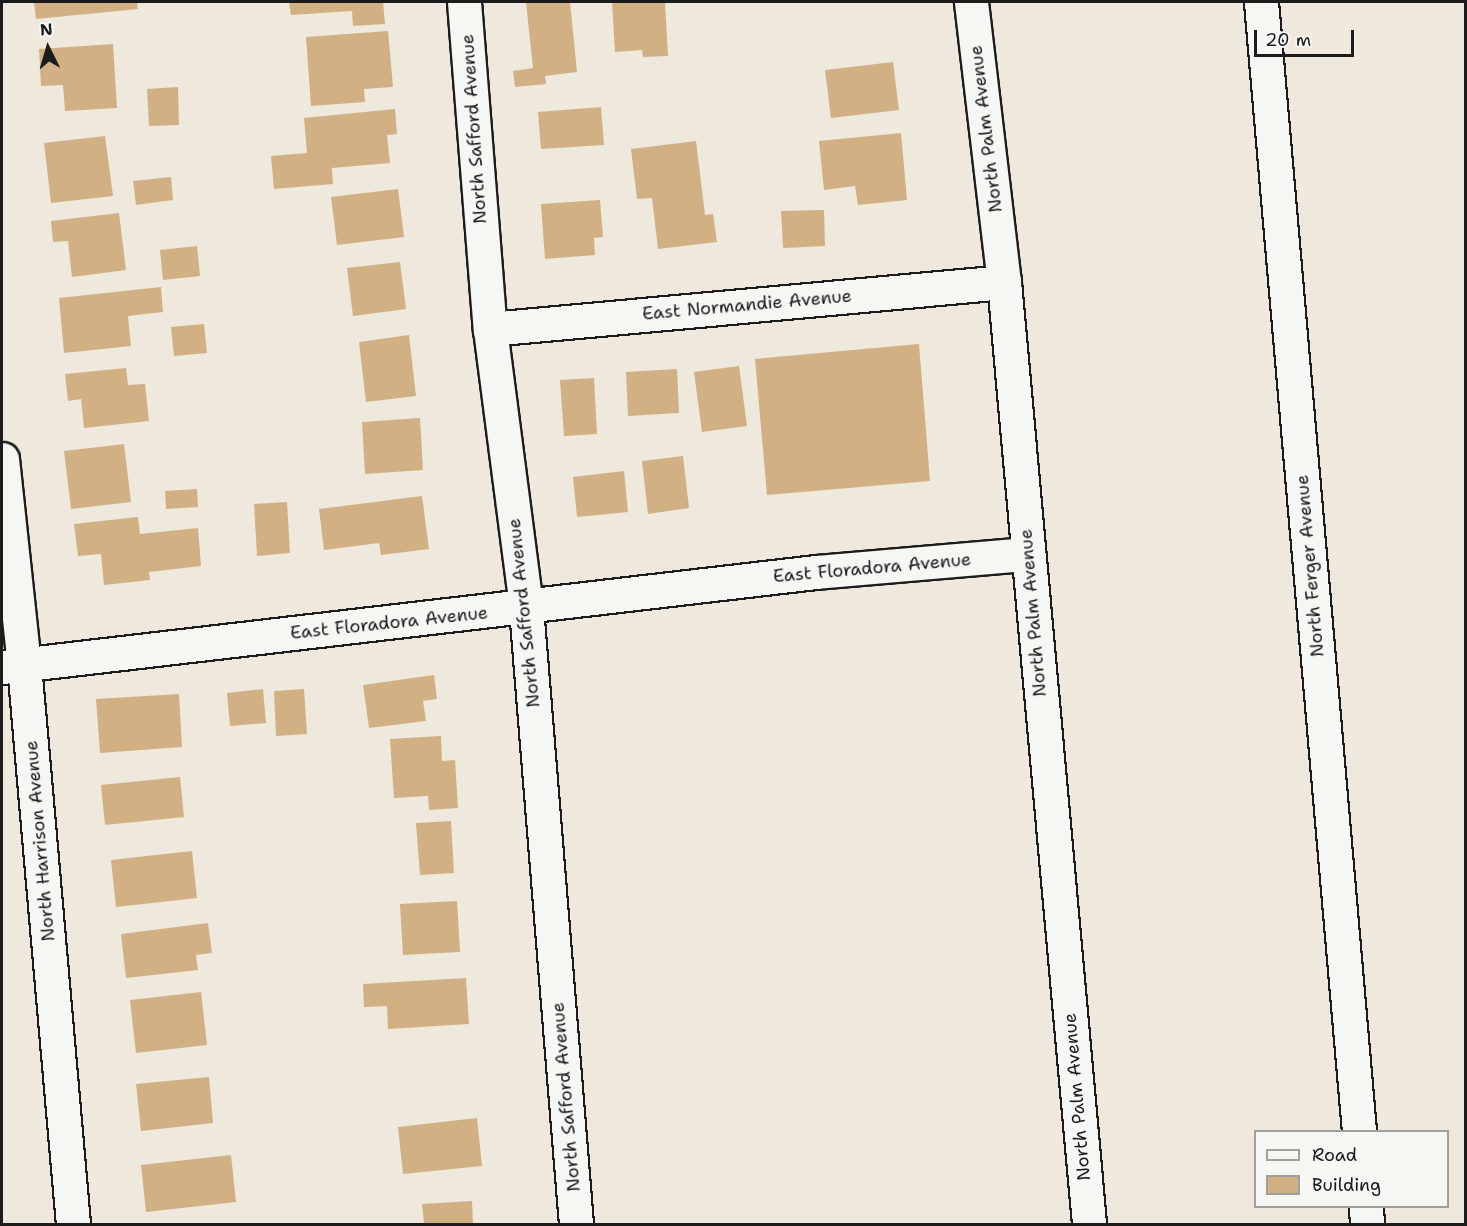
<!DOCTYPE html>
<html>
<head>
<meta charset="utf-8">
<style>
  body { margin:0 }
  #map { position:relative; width:1467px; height:1226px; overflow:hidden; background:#efe8dc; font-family:"Shantell Sans",sans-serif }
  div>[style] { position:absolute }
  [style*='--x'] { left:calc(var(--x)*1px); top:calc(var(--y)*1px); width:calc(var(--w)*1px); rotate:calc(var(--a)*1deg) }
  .building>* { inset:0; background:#d1b084 }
  .roads { filter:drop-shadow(2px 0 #1c1c1c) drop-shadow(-2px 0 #1c1c1c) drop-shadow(0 2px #1c1c1c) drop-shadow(0 -2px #1c1c1c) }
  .minor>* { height:33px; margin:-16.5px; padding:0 16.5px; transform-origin:16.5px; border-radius:16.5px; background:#f6f6f2 }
  .secondary>* { height:33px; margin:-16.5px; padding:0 16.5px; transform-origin:16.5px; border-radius:16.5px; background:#f6f6f2 }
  span { translate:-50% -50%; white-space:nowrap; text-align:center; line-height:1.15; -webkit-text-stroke:4.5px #f6f6f2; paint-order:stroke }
  .street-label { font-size:18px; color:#1c1c1c }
  .frame { position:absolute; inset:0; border:3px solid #1c1c1c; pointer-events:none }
  .legend { position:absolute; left:1254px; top:1130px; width:195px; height:78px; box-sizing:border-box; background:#f6f6f2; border:2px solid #9f9f9c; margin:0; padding:8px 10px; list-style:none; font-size:18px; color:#1c1c1c }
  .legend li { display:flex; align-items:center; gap:12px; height:30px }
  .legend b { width:30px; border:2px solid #9f9f9c }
  .north { position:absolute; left:18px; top:18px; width:60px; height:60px; -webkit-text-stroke:4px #f6f6f2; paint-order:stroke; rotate:355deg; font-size:16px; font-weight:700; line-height:24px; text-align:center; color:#1c1c1c }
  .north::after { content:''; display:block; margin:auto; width:21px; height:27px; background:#1c1c1c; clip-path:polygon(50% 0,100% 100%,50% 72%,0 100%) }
  .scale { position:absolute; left:1254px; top:30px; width:100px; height:27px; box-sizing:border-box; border:3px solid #1c1c1c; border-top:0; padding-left:8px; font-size:18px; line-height:21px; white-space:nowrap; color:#1c1c1c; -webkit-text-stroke:4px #f6f6f2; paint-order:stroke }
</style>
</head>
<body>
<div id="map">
  <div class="building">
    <i style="clip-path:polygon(34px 2px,137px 2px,138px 9px,36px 19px)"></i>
    <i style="clip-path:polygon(289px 2px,383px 2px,385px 24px,353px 26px,352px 11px,291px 15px)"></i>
    <i style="clip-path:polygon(526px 2px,570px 2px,577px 72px,545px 76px,546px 84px,515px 87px,513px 71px,533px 68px)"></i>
    <i style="clip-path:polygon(612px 2px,665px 2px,668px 56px,643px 57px,642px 50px,615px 52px)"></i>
    <i style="clip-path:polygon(388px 31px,393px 87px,364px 89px,365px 102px,311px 106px,306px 37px)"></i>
    <i style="clip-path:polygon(113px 44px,117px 108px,65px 111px,63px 85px,41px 86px,39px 49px)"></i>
    <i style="clip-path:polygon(893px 62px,899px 110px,831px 118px,825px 70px)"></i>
    <i style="clip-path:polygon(178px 87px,179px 125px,149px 126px,147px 89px)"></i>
    <i style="clip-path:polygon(601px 107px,604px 145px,541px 149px,538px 112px)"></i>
    <i style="clip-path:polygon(395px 109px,397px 134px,387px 135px,390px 163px,332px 168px,333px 184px,274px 189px,271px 156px,307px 153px,304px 118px)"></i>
    <i style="clip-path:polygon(901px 133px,907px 200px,858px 205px,855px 186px,824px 190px,819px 141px)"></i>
    <i style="clip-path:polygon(105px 136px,113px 196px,51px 203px,44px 143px)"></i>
    <i style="clip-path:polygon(696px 141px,705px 215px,713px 214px,717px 242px,658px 249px,652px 198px,637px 199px,631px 149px)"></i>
    <i style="clip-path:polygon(171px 177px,173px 200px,136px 205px,133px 181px)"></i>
    <i style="clip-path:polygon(398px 189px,404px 237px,337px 245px,331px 197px)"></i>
    <i style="clip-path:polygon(600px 200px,603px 237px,594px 238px,595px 255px,545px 259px,541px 204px)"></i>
    <i style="clip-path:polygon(824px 210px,825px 246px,783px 248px,781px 211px)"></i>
    <i style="clip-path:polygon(119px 213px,126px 270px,72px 277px,68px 241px,53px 242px,51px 221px)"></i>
    <i style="clip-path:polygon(197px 246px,200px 276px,163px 280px,160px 250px)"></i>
    <i style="clip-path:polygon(400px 262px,406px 309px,353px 316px,347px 268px)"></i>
    <i style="clip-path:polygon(161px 287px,163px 312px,128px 316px,131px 346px,64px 353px,59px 298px)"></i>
    <i style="clip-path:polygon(204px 324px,207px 353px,174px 356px,171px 327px)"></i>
    <i style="clip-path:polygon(409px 335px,416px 396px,366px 402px,359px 342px)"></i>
    <i style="clip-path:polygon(919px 344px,930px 481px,767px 495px,755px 359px)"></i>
    <i style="clip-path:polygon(739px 366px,747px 426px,702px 432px,694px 372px)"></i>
    <i style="clip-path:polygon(126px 368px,128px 385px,145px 384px,149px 421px,84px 428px,81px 399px,68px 401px,65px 374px)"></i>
    <i style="clip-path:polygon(677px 369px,679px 413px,628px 416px,626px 372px)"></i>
    <i style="clip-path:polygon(594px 378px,597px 434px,564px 436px,560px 380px)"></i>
    <i style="clip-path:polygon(420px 418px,423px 470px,365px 474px,362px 422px)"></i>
    <i style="clip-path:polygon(124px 444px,131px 502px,71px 509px,64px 451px)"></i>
    <i style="clip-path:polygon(683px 456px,689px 508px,648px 514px,642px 461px)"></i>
    <i style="clip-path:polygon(624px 471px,628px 512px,577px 517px,573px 477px)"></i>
    <i style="clip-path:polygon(197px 489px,198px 507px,166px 509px,165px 491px)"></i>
    <i style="clip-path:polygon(422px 496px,429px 549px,381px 555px,379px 543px,324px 550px,319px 509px)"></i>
    <i style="clip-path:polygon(287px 502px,290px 553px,257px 556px,254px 504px)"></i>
    <i style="clip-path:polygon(138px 517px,140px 534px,198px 528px,201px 566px,149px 572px,150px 580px,104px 585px,101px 554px,78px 556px,74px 524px)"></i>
    <i style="clip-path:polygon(434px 675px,437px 699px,423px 701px,426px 721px,369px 728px,363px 685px)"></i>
    <i style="clip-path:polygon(263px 689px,266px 723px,230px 726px,227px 693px)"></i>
    <i style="clip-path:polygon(304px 689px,307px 734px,276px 736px,274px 691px)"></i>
    <i style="clip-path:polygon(179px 694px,182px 747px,100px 753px,96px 699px)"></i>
    <i style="clip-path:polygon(441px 736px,442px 761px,455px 760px,458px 808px,429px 810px,428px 796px,394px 798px,390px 739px)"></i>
    <i style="clip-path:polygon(180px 777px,184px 817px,105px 825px,101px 785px)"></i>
    <i style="clip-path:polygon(451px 821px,454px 873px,420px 875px,416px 823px)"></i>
    <i style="clip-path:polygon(192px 851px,197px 898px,116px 907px,111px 860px)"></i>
    <i style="clip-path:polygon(457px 901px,460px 952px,403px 955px,400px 904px)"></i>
    <i style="clip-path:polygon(208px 923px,212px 953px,196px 955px,198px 970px,126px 978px,121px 934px)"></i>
    <i style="clip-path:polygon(466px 978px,469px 1024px,388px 1029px,387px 1006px,364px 1007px,363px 984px)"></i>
    <i style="clip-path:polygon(201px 992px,207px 1045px,136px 1053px,130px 1000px)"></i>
    <i style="clip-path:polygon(209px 1077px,213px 1123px,141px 1131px,136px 1084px)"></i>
    <i style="clip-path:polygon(477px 1118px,482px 1166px,403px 1174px,398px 1127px)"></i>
    <i style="clip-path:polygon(231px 1155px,236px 1202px,146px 1212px,141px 1165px)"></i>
    <i style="clip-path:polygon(472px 1201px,473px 1224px,424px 1224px,422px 1204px)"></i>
  </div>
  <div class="roads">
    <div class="minor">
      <i style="--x:464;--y:2;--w:328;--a:85.5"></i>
      <i style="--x:490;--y:329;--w:281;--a:82.6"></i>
      <i style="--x:526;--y:608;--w:618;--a:85.36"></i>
      <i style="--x:1261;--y:2;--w:1134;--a:85.04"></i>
      <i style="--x:490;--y:329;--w:516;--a:-5.22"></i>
      <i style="--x:2;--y:459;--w:207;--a:83.9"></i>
      <i style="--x:24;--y:665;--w:561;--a:84.99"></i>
      <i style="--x:2;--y:667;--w:820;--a:-6.66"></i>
      <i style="--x:816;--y:572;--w:213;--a:-4.9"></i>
      <i style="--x:1366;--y:1206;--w:18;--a:87"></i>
    </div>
    <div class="secondary">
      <i style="--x:971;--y:2;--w:282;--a:83.3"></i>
      <i style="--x:1004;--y:282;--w:946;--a:84.84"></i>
    </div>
  </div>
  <div class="street-label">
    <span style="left:474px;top:129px;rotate:-94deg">North Safford Avenue</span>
    <span style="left:986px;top:129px;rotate:-97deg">North Palm Avenue</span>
    <span style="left:747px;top:305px;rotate:-5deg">East Normandie Avenue</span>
    <span style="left:1310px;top:566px;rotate:-95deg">North Ferger Avenue</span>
    <span style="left:872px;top:568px;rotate:-5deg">East Floradora Avenue</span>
    <span style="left:524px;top:613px;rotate:-96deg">North Safford Avenue</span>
    <span style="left:1033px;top:613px;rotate:-95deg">North Palm Avenue</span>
    <span style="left:389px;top:623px;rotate:-6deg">East Floradora Avenue</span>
    <span style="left:40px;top:841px;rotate:-95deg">North Harrison Avenue</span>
    <span style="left:566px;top:1097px;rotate:-95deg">North Safford Avenue</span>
    <span style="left:1077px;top:1097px;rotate:-95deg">North Palm Avenue</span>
  </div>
  <div class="frame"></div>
  <ul class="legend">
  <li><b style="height:8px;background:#f6f6f2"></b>Road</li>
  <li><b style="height:16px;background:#d1b084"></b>Building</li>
  </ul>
  <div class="north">N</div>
  <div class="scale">20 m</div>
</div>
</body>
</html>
